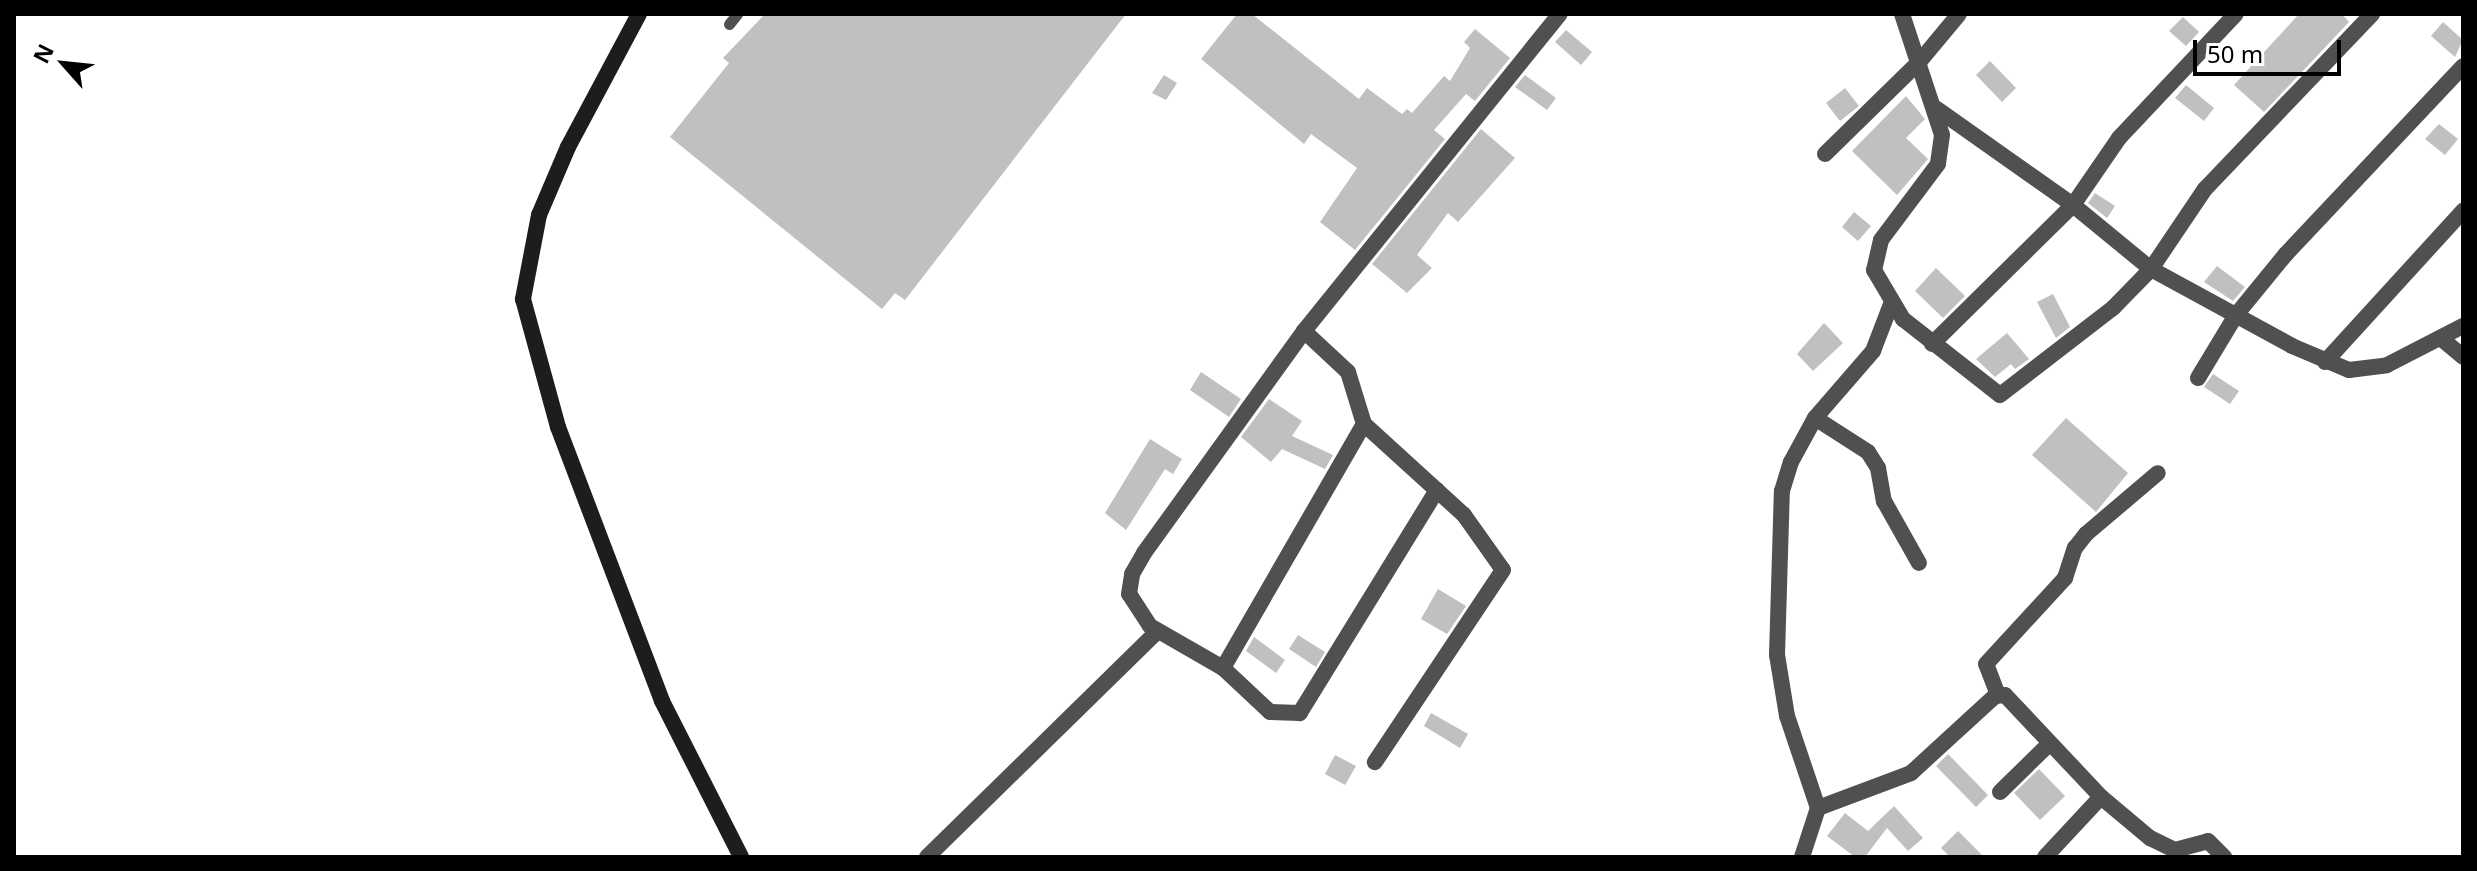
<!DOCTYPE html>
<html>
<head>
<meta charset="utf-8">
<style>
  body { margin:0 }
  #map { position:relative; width:2477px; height:871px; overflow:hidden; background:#fff; font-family:"Noto Sans",sans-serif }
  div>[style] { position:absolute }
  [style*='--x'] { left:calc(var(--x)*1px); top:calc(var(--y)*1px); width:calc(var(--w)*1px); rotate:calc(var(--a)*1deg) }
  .building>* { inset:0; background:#c0c0c0 }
  .lane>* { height:11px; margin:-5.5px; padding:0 5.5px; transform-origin:5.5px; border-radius:5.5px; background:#505050 }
  .street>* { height:16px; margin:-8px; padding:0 8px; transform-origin:8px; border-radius:8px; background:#505050 }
  .secondary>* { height:16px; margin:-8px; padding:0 8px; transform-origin:8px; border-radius:8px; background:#1d1d1d }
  span { translate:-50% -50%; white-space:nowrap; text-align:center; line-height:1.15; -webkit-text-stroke:7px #fff; paint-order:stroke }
  .frame { position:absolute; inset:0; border:16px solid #000; pointer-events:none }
  .north { position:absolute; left:24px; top:24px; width:80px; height:80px; -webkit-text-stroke:6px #fff; paint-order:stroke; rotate:297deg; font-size:22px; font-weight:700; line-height:32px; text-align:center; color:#000 }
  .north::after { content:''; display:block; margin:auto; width:28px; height:36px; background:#000; clip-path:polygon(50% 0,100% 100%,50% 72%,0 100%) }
  .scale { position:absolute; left:2193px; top:40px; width:148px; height:36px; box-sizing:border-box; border:4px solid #000; border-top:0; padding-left:10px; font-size:24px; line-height:28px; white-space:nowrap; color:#000; -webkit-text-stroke:6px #fff; paint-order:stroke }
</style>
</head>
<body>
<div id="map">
  <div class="building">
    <i style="clip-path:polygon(765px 14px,1126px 14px,905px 300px,895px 293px,882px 309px,670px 137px,729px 63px,723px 58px)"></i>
    <i style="clip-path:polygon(1237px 14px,1252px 14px,1359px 99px,1367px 88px,1402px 114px,1407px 109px,1412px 113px,1444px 76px,1450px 81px,1470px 48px,1464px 42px,1475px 29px,1510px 58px,1475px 101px,1466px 94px,1434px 130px,1445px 139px,1355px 250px,1320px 222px,1357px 168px,1311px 134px,1304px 144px,1201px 59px)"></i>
    <i style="clip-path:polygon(2299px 14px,2342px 14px,2349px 22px,2264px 112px,2234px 85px)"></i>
    <i style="clip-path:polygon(2183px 17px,2199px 32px,2186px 46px,2169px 31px)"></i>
    <i style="clip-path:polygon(2443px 22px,2463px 40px,2455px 57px,2431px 36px)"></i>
    <i style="clip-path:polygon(1566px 30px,1592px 52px,1581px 65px,1555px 42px)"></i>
    <i style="clip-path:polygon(1990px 61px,2016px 88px,2002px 102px,1976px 75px)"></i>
    <i style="clip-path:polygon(1164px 75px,1177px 83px,1166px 100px,1152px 93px)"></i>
    <i style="clip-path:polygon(1525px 75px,1556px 98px,1547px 110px,1515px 87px)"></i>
    <i style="clip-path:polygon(2186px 85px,2214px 108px,2204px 121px,2175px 98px)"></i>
    <i style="clip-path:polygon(1845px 88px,1859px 106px,1840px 121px,1826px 103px)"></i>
    <i style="clip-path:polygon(1906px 96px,1925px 119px,1906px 138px,1928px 159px,1897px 195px,1852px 151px)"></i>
    <i style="clip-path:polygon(2439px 124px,2458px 139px,2445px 155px,2425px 139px)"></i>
    <i style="clip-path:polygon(1481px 129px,1515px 158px,1458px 222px,1448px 213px,1417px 255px,1432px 268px,1407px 293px,1372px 264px)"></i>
    <i style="clip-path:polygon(2095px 193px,2115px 206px,2107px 218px,2088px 203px)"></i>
    <i style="clip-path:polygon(1854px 212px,1871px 226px,1858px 241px,1842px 227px)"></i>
    <i style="clip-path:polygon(2217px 266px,2245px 287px,2233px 301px,2204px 282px)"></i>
    <i style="clip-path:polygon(1936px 268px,1965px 296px,1943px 318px,1915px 291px)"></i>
    <i style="clip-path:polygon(2053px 294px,2070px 327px,2056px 338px,2037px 302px)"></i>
    <i style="clip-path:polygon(1824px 323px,1843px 343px,1813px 371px,1797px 354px)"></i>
    <i style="clip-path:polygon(2007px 333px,2029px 359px,2015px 369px,2011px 364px,1995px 377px,1976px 359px)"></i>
    <i style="clip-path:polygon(1201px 372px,1241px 399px,1229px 417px,1190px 390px)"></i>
    <i style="clip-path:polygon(2213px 374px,2239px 391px,2230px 404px,2204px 387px)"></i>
    <i style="clip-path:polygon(1269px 399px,1302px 421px,1292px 436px,1333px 455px,1325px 469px,1282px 449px,1271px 462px,1241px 437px)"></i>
    <i style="clip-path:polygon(2066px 418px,2128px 473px,2096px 512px,2032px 455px)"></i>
    <i style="clip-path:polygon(1150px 439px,1182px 459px,1173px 474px,1165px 469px,1126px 530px,1105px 513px)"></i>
    <i style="clip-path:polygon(1438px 589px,1466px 606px,1447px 634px,1421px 619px)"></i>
    <i style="clip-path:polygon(1298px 635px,1325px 652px,1316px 667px,1289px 649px)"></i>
    <i style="clip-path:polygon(1254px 637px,1285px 660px,1276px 673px,1246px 651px)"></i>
    <i style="clip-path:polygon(1431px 713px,1468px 734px,1460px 748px,1424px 726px)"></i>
    <i style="clip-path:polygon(1948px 754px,1988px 795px,1976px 807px,1936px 766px)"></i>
    <i style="clip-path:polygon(1335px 755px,1356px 766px,1345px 785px,1325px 774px)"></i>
    <i style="clip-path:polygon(2039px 769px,2065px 796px,2040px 820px,2014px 793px)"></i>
    <i style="clip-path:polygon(1894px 806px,1923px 838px,1908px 851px,1887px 828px,1865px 857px,1855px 857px,1827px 836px,1845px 813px,1868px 831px)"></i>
    <i style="clip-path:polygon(1958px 831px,1984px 857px,1950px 857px,1941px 848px)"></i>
  </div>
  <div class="lane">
    <i style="--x:729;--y:24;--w:13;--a:-51"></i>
  </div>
  <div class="street">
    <i style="--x:1902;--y:14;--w:127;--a:71.7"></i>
    <i style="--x:1942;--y:135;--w:29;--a:98"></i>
    <i style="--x:1938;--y:164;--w:95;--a:126.9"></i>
    <i style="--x:1881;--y:240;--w:31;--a:103"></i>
    <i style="--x:1874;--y:270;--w:57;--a:59.4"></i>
    <i style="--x:1903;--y:319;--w:123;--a:38.1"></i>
    <i style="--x:2000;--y:395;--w:143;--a:-37.6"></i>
    <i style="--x:2113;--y:308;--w:54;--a:-45.7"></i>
    <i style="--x:2151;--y:269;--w:97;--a:-56"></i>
    <i style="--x:2205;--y:189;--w:242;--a:-46.3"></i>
    <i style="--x:1937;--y:109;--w:166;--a:35.2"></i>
    <i style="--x:2073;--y:205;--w:81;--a:-55.5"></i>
    <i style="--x:2119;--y:138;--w:170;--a:-46.7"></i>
    <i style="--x:1825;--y:154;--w:133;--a:-44.4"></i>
    <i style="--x:1920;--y:61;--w:61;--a:-50.3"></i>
    <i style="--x:1304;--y:331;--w:60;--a:43"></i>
    <i style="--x:1348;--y:372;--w:54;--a:72.9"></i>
    <i style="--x:1364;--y:424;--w:135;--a:42.3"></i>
    <i style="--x:1464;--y:515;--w:67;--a:54.7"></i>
    <i style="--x:1503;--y:570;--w:231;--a:123.7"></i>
    <i style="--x:2443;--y:340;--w:26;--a:40"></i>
    <i style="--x:1932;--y:344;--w:198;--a:-44.6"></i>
    <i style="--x:2073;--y:205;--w:101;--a:39.4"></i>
    <i style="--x:2151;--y:269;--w:161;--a:28.6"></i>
    <i style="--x:2292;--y:346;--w:62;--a:22.8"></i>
    <i style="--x:2349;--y:370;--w:38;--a:-7"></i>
    <i style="--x:2387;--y:365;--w:85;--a:-27.2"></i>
    <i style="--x:2325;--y:362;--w:205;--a:-47.6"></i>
    <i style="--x:2198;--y:378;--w:74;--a:-58.9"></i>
    <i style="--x:2236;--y:315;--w:79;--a:-50.7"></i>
    <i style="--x:2286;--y:254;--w:258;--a:-46.7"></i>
    <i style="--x:1815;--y:418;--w:63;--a:32.7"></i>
    <i style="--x:1868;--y:452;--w:19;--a:58"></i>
    <i style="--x:1878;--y:468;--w:34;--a:80"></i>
    <i style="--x:1884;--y:501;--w:71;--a:60.6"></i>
    <i style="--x:1437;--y:490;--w:262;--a:121.6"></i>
    <i style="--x:1300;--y:713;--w:30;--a:-178"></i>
    <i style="--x:1270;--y:712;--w:64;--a:-136.9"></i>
    <i style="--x:1223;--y:668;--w:84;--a:-150.1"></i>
    <i style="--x:1150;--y:626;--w:38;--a:-123"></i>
    <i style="--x:1129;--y:594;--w:20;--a:-81"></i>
    <i style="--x:1132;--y:574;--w:24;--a:-60"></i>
    <i style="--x:1144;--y:553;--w:274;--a:-54.2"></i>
    <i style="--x:1304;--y:331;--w:407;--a:-51.1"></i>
    <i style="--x:1223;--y:668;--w:282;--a:-60"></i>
    <i style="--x:1998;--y:695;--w:33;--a:-111"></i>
    <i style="--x:1986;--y:664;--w:117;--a:-47.4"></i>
    <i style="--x:2065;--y:578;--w:32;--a:-72"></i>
    <i style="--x:2075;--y:548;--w:18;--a:-52"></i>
    <i style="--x:2086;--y:534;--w:94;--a:-40.3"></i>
    <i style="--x:2000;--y:792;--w:69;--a:-44.4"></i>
    <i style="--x:1818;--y:808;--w:99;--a:-20.6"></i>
    <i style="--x:1911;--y:773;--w:114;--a:-42.5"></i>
    <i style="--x:1995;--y:696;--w:10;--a:-6"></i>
    <i style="--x:2005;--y:695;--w:140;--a:46.7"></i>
    <i style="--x:2101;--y:797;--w:64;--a:39.9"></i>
    <i style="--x:2150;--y:838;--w:28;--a:26"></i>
    <i style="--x:2175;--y:850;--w:34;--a:-15"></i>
    <i style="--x:2208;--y:841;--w:23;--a:45"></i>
    <i style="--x:927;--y:857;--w:323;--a:-44.4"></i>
    <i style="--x:1802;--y:857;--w:52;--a:-71.9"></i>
    <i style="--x:1818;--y:808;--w:97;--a:-108.6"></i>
    <i style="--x:1787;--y:716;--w:62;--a:-99.3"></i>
    <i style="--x:1777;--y:655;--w:164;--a:-88.3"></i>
    <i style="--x:1782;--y:491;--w:30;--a:-73"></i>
    <i style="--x:1791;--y:462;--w:50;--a:-61.4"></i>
    <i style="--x:1815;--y:418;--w:89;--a:-49.1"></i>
    <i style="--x:1873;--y:351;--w:50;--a:-69"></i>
    <i style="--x:2045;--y:857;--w:82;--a:-47"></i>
  </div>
  <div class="secondary">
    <i style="--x:639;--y:14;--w:151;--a:118.1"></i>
    <i style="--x:568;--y:147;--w:74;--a:113.1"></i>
    <i style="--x:539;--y:215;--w:86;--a:100.8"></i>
    <i style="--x:523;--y:299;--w:133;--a:74.7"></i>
    <i style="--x:558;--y:427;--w:293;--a:69.2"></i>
    <i style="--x:662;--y:701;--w:175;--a:63.1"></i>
  </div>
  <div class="frame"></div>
  <div class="north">N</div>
  <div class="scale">50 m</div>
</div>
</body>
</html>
